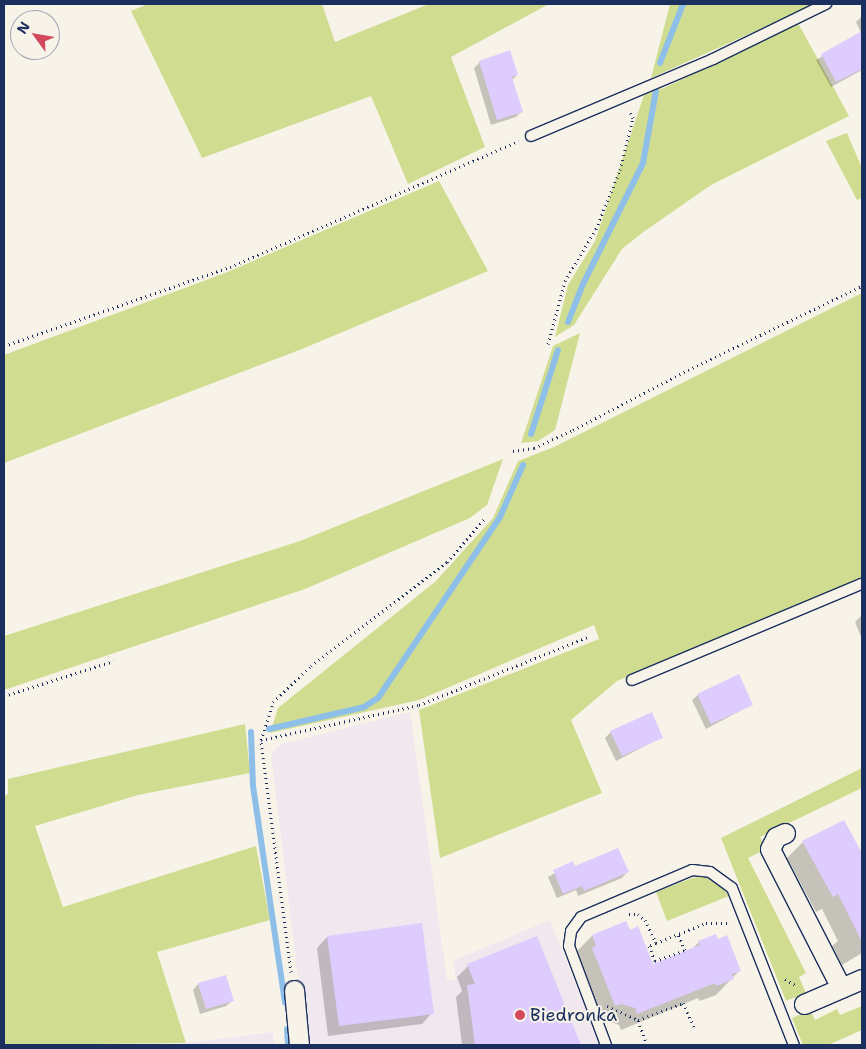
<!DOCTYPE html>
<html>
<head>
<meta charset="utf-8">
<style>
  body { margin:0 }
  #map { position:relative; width:866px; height:1049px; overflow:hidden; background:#f7f3e8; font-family:"Shantell Sans",sans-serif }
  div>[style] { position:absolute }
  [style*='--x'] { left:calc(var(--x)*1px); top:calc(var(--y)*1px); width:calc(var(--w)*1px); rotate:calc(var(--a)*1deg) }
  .built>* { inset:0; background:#f0e7ef }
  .green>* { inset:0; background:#d0dd90 }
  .shadow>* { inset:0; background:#0003 }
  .stream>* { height:6px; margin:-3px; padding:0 3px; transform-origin:3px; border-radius:3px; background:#8ebfe9 }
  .building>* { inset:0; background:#deccfe }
  .path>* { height:3px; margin-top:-1.5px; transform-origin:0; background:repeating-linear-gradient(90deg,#1b2f5e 0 1px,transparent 0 5px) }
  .roads { filter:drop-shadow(1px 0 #1b2f5e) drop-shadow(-1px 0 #1b2f5e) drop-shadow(0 1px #1b2f5e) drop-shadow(0 -1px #1b2f5e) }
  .service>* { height:10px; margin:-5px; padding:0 5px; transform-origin:5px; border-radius:5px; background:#f7f3e8 }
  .minor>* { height:19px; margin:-9.5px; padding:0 9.5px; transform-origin:9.5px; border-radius:9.5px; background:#f7f3e8 }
  .dots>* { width:14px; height:14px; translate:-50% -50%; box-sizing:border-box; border:2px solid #f7f3e8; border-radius:50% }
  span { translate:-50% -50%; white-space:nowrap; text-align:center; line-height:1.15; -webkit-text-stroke:4px #f7f3e8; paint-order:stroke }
  .poi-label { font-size:18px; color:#1b2f5e }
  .left { translate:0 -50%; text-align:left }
  .frame { position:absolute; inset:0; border:5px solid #1b2f5e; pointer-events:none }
  .north { position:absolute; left:10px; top:10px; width:50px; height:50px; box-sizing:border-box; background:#f7f3e8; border:1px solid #9fa5b1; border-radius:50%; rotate:302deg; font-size:14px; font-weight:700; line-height:20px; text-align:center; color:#1b2f5e }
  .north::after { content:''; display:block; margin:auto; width:18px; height:22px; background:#d1495b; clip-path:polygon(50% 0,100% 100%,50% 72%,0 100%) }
</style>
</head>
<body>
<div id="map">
  <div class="built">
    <i style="clip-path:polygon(410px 712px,447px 981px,456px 980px,453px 961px,550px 920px,600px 1045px,306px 1045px,271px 753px,282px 744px)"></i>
    <i style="clip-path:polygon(273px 1032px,274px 1045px,176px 1045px,186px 1043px)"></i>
  </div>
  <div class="green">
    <i style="clip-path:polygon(148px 4px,322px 4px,335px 42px,429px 4px,549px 4px,451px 57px,485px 147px,408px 184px,371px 96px,202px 158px,131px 11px)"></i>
    <i style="clip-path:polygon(670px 4px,816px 4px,651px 78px)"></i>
    <i style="clip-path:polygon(798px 23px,849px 116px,711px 185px,642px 233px,622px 249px,574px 325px,555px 337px,568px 285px,595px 241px,645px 92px,664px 88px)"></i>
    <i style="clip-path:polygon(847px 133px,862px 168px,862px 198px,857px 200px,826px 141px)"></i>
    <i style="clip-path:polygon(439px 181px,488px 271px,302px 349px,4px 463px,4px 355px,225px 273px)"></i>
    <i style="clip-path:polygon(862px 293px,862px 577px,617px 681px,571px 720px,602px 793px,440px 858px,419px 710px,599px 639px,594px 625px,419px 700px,270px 733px,278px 708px,436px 581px,493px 518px,518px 461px,554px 447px)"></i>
    <i style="clip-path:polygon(580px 333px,555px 430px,538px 441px,521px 443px,553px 346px)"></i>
    <i style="clip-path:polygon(503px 459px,487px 505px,470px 518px,305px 589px,4px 690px,4px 636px,300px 541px)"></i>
    <i style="clip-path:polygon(245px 724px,250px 773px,138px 795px,35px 826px,63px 907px,256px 846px,270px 920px,157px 952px,186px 1043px,4px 1045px,4px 796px,8px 794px,8px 779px)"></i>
    <i style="clip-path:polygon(862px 768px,862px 788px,760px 837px,764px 845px,762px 851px,748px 858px,806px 973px,799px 977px,806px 993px,786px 1001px,721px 838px)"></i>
    <i style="clip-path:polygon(706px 876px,720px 884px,729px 896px,667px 921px,656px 892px,692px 878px)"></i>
    <i style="clip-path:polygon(862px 1006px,862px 1030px,828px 1045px,803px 1045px,792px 1018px,810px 1010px,815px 1020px,837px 1009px,840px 1015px)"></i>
  </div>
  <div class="shadow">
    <i style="clip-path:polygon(862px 16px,862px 70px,831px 87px,816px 60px,861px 33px,856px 22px)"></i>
    <i style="clip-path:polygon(480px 62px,517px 75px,512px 80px,521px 112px,516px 117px,491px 125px,474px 68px)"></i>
    <i style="clip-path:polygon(862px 615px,862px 639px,855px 622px)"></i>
    <i style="clip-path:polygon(698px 695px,751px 705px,706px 729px,692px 700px)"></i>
    <i style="clip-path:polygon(611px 732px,662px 737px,616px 761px,605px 738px)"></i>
    <i style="clip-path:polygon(843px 822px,862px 860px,862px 953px,842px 965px,832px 946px,838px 941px,822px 909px,816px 912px,787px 858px,803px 842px)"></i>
    <i style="clip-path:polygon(573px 863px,575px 868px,627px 872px,622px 878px,578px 896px,576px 890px,557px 898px,548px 877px)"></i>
    <i style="clip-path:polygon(626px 923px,653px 966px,690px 951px,699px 942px,740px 970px,716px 995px,700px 1001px,698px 998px,621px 1030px,619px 1025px,604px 1019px,599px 1021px,576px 952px,592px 936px)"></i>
    <i style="clip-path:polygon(327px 937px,432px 1013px,422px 1024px,328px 1036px,317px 948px)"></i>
    <i style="clip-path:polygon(537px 938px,579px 1045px,462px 1045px,456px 997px,462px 991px,457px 977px,468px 966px)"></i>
    <i style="clip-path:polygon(198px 984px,232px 1001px,226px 1006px,200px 1014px,193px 990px)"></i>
  </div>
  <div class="stream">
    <i style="--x:660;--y:63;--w:63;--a:-68.7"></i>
    <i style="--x:568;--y:322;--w:41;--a:-68.5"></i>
    <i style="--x:583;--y:284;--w:135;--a:-63.6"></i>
    <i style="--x:643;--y:163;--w:73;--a:-79.8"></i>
    <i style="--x:531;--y:434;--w:88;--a:-72.2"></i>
    <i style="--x:269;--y:729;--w:98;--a:-13"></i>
    <i style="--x:364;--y:707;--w:17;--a:-33"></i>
    <i style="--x:378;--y:698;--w:218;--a:-56"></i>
    <i style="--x:500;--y:517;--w:57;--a:-66.1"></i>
    <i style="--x:251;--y:732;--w:54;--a:87.9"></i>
    <i style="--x:253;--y:786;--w:219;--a:81.6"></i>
    <i style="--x:287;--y:1029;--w:16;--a:86"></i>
  </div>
  <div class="building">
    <i style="clip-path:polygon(862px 31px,862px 69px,836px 82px,821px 54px)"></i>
    <i style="clip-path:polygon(510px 50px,518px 75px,512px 77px,523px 112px,497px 120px,479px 61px)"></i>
    <i style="clip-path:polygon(739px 674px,753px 705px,711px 724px,697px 694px)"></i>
    <i style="clip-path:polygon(652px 712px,663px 738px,622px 756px,610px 731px)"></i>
    <i style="clip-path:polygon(844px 820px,862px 853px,862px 942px,838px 894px,833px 897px,802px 841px)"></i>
    <i style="clip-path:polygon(618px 848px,629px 872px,584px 891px,582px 886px,563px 894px,553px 870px,573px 861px,575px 866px)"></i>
    <i style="clip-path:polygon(626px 921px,630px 930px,638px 926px,653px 964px,700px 945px,698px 941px,716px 934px,718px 939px,727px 935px,741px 971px,732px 974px,734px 979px,716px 986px,715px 983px,637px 1014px,635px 1008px,621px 1004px,615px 1006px,592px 948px,596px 946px,592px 935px)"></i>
    <i style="clip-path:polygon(422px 923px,434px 1014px,339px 1026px,327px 936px)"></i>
    <i style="clip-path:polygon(537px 936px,581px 1045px,475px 1045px,467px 985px,475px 984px,467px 964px)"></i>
    <i style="clip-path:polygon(226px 975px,234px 1001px,206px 1009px,198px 983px)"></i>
  </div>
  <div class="path">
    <i style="--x:548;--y:344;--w:65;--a:-74.9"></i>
    <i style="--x:565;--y:281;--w:61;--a:-59.2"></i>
    <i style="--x:596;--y:229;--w:64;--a:-67.9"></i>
    <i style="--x:620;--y:170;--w:54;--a:-76"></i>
    <i style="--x:633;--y:118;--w:9;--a:-117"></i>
    <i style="--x:4;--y:346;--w:239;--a:-19.3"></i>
    <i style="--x:230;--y:267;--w:315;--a:-23.6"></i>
    <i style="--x:513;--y:451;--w:21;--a:-8"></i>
    <i style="--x:534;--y:448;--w:43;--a:-24.8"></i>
    <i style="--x:573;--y:430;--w:130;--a:-27.6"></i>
    <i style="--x:688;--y:370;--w:193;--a:-25.8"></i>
    <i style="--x:4;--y:696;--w:115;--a:-17.7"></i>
    <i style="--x:261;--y:740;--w:162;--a:-12.5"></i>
    <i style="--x:419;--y:705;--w:184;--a:-22"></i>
    <i style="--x:629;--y:914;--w:9;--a:0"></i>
    <i style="--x:638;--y:914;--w:9;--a:41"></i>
    <i style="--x:645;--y:920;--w:25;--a:64"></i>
    <i style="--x:656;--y:943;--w:54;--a:-21.8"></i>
    <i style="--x:706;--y:923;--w:21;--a:0"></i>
    <i style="--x:656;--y:943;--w:8;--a:157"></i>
    <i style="--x:649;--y:946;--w:16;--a:68"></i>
    <i style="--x:655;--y:961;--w:32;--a:-20"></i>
    <i style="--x:685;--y:950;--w:17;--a:-114"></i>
    <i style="--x:291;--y:972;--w:234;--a:-97.4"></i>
    <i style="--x:261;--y:740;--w:40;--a:-72"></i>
    <i style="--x:273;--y:702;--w:52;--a:-43.5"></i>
    <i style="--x:311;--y:666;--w:171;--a:-37.4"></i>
    <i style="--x:447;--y:562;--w:60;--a:-49.1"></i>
    <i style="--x:785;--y:979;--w:14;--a:30"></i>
    <i style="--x:607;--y:1006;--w:34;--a:24"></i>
    <i style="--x:647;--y:1045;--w:27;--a:-110"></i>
    <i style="--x:638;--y:1020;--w:48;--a:-20.7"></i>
    <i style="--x:683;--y:1003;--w:29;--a:65"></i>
  </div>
  <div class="roads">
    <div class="service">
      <i style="--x:531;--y:136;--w:198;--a:-22.9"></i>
      <i style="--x:713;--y:59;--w:126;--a:-26"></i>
      <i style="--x:632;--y:680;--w:249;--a:-22.7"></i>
      <i style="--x:606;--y:1045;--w:106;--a:-110.5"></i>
      <i style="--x:569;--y:946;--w:15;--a:-82"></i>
      <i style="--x:571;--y:931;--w:17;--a:-54"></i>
      <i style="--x:581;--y:917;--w:121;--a:-22.9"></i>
      <i style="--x:692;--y:870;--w:18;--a:6"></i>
      <i style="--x:710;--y:872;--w:27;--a:36"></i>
      <i style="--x:732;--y:888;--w:169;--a:68.5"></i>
    </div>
    <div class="minor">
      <i style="--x:785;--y:833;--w:10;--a:156"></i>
      <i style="--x:776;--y:837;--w:13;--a:117"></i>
      <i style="--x:770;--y:849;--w:156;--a:62.9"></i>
      <i style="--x:294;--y:990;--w:55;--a:84.8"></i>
      <i style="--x:804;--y:1004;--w:63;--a:-23.3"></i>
    </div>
  </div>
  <div class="dots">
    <i style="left:520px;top:1015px;background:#d1495b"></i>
  </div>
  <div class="poi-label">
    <span class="left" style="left:530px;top:1015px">Biedronka</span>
  </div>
  <div class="frame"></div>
  <div class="north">N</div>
</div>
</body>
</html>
